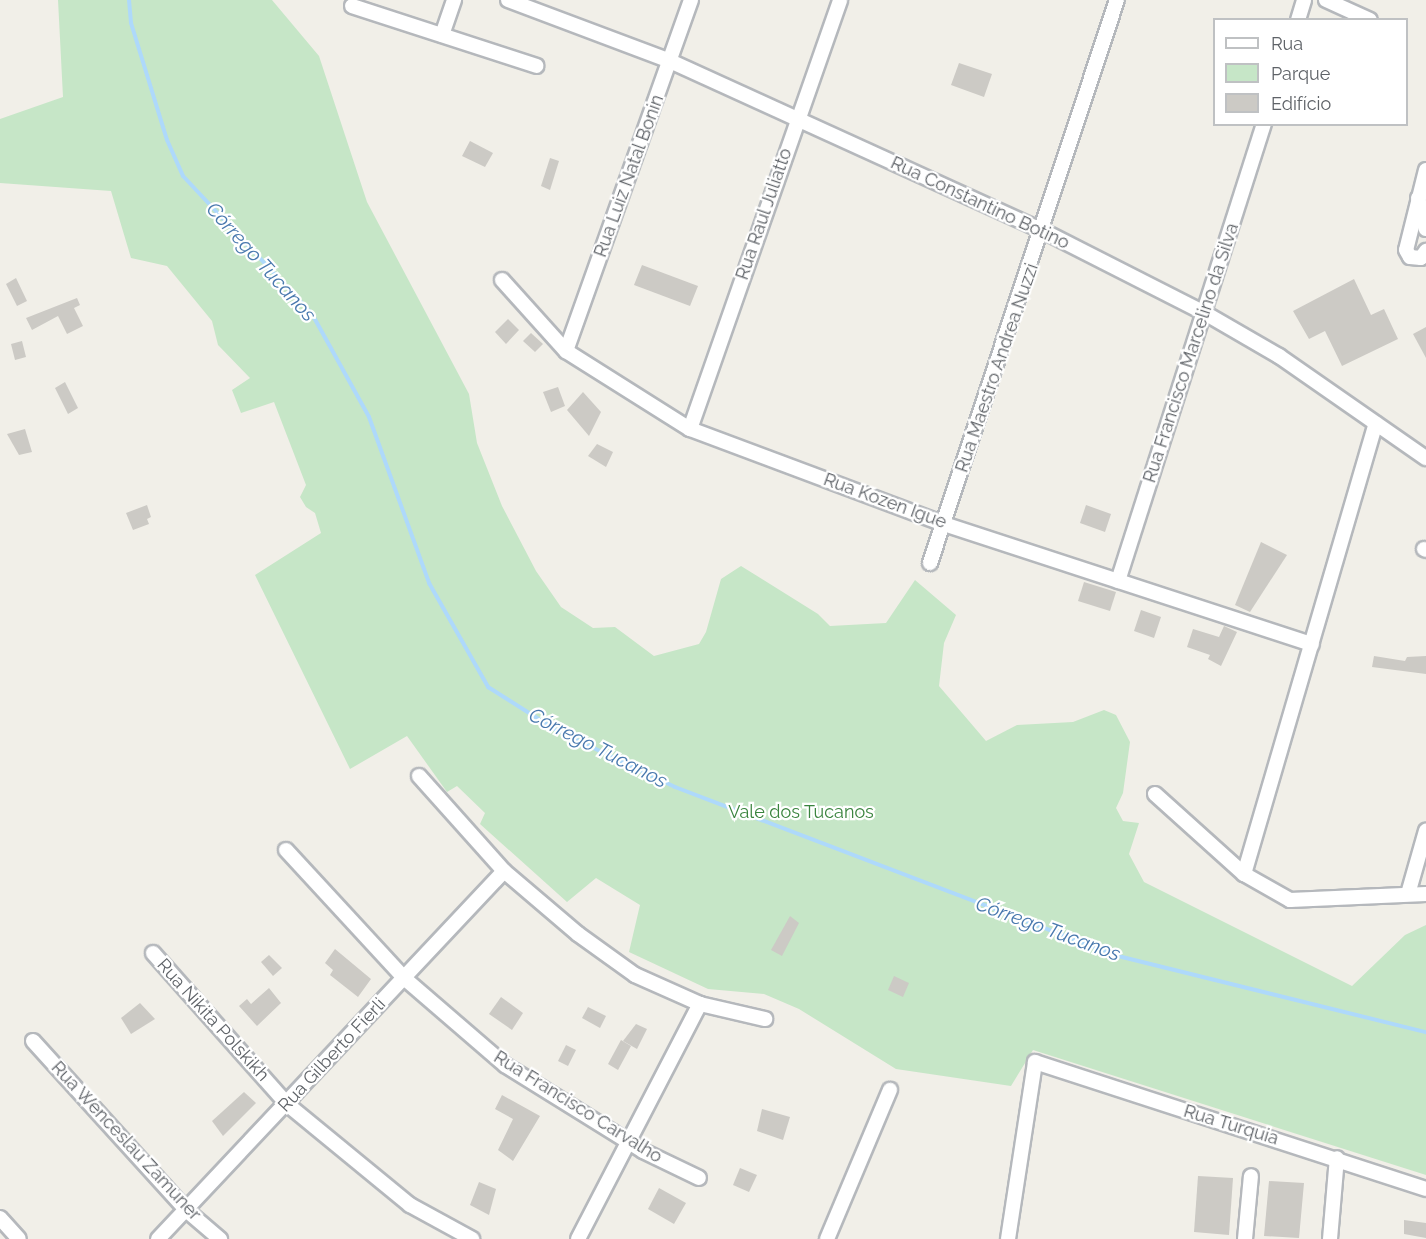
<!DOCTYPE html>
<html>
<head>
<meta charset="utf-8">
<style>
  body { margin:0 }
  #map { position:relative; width:1426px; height:1239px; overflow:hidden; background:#f1efe8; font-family:Raleway,sans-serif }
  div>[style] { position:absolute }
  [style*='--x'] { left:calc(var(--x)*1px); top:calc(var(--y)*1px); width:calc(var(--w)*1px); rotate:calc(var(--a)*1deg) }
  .green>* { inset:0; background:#c6e6c7 }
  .stream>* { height:4px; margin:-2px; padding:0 2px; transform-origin:2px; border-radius:2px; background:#aed9fb }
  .building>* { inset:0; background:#cccac5 }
  .roads { filter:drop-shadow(2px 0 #b5b8bc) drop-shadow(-2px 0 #b5b8bc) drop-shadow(0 2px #b5b8bc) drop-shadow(0 -2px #b5b8bc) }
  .street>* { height:14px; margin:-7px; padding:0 7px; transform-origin:7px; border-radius:7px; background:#fff }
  span { translate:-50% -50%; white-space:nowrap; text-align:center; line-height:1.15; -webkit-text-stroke:4.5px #fff; paint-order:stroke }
  .street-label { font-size:18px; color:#5f6368 }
  .park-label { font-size:18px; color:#3a843e }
  .water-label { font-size:20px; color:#4979ae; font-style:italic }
  .legend { position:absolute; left:1213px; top:18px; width:195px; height:108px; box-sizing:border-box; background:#fff; border:2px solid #bfc1c3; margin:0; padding:8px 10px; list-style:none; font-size:18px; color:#5f6368 }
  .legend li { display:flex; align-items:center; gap:12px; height:30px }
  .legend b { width:30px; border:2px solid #bfc1c3 }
</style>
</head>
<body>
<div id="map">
  <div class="green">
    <i style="clip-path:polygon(58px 0,272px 0,319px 56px,367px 202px,469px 394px,477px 443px,502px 506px,536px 571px,561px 607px,593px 628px,615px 627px,654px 656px,699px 644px,706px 632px,721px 579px,741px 566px,818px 614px,830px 626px,886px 623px,915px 580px,956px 615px,944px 643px,939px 686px,986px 741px,1017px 725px,1073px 722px,1104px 710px,1116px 715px,1130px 742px,1123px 793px,1116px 808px,1123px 821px,1139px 823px,1129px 854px,1144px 882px,1352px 986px,1405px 935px,1426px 925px,1426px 1175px,1033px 1050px,1011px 1086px,896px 1069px,799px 1009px,764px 994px,708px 989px,629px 952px,640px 905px,596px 878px,567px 902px,480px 824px,485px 813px,457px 786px,447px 792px,407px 736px,350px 769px,255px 575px,321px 533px,315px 513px,306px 507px,300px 497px,306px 485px,274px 402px,241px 413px,232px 390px,250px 378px,218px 345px,212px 321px,167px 266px,131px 258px,111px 191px,0 183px,0 119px,63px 97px)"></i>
  </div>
  <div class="stream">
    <i style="--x:129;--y:0;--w:23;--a:85"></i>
    <i style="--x:131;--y:23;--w:122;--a:72.9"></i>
    <i style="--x:167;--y:140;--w:39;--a:66"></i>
    <i style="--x:183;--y:176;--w:189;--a:46.9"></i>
    <i style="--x:312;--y:314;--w:118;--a:61"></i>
    <i style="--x:369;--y:417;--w:177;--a:70.1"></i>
    <i style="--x:429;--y:583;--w:120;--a:60.4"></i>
    <i style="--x:488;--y:687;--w:80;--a:32.3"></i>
    <i style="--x:556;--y:730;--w:132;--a:25.6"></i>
    <i style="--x:675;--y:787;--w:474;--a:20.9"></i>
    <i style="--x:1118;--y:956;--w:317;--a:13.9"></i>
  </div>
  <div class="building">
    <i style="clip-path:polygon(959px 63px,992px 74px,984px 97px,951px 85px)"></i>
    <i style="clip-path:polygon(470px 141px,493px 153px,485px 167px,462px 156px)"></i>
    <i style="clip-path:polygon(550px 158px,559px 161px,550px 190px,541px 186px)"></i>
    <i style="clip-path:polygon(642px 265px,698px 286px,690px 306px,634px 285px)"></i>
    <i style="clip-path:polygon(16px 278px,27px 301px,17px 306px,6px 284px)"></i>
    <i style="clip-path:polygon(1354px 279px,1371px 315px,1384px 309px,1398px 339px,1342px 366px,1325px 331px,1309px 339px,1293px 311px)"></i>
    <i style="clip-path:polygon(77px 298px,80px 305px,74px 308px,83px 326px,67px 334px,58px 316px,32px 330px,26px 318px)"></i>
    <i style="clip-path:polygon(508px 319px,519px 330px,506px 344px,495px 332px)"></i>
    <i style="clip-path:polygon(1426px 327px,1426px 358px,1413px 334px)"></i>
    <i style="clip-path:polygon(531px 333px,543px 344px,535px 352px,523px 341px)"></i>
    <i style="clip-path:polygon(22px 341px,26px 357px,15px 360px,11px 344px)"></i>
    <i style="clip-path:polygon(65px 382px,78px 408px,68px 414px,55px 388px)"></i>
    <i style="clip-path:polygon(558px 387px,565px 406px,551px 412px,543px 392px)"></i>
    <i style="clip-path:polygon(583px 392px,601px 412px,589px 436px,567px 410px)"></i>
    <i style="clip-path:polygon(25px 429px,32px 452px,19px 455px,7px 434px)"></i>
    <i style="clip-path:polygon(597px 444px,613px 452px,606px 467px,588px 456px)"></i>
    <i style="clip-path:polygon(147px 505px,151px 517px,147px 519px,149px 524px,133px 530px,126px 513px)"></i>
    <i style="clip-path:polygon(1086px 505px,1111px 514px,1105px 532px,1080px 523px)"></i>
    <i style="clip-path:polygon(1261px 542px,1287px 555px,1250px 612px,1235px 605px)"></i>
    <i style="clip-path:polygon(1084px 582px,1116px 592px,1110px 611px,1078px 601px)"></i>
    <i style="clip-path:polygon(1141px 610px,1161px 617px,1154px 638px,1134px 631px)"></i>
    <i style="clip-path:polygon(1224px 626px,1237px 632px,1221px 666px,1208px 659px,1210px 655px,1187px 647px,1193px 629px,1219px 637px)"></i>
    <i style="clip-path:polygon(1374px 656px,1405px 661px,1407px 657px,1426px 656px,1426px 674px,1372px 667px)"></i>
    <i style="clip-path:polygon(790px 916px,799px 923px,782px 956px,771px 950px)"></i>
    <i style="clip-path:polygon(335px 949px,371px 979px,358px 997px,330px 975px,333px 970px,325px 963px)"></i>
    <i style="clip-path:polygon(269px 955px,282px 968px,273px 976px,261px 962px)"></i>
    <i style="clip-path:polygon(894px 976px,909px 983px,903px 997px,888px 990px)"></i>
    <i style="clip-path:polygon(269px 988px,281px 1003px,257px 1026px,239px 1006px,247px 999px,251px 1004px)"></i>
    <i style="clip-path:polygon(501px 997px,523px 1013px,512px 1030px,489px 1014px)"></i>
    <i style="clip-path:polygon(140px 1003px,155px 1019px,131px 1034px,121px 1018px)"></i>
    <i style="clip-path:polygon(588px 1007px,606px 1016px,600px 1028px,582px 1018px)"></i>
    <i style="clip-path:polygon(636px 1024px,647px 1029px,637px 1049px,623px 1041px)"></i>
    <i style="clip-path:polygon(621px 1040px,631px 1046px,618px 1070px,608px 1064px)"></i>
    <i style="clip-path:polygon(566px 1045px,576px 1050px,568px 1066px,558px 1061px)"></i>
    <i style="clip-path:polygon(244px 1092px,256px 1103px,223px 1136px,212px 1121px)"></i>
    <i style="clip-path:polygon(502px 1095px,540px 1116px,513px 1161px,498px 1150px,513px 1119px,495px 1109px)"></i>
    <i style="clip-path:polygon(762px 1109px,790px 1117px,783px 1140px,757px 1131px)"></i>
    <i style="clip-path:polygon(740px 1168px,757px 1175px,749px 1192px,733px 1185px)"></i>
    <i style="clip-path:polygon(1198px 1176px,1233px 1178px,1229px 1235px,1194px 1232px)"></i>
    <i style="clip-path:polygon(1269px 1181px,1304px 1183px,1299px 1238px,1264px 1236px)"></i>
    <i style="clip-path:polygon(479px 1182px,496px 1189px,489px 1215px,470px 1205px)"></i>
    <i style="clip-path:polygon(659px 1188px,686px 1203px,674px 1224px,648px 1209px)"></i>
    <i style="clip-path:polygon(1404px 1220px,1426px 1223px,1426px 1238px,1404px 1234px)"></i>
  </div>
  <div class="roads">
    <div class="street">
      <i style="--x:508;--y:0;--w:173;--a:20.6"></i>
      <i style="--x:670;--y:61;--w:410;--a:24.5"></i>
      <i style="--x:1043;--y:231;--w:179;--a:26.9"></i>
      <i style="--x:1203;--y:312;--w:88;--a:30.1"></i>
      <i style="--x:1279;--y:356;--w:179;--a:34.8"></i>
      <i style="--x:1326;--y:0;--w:48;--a:24.4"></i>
      <i style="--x:352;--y:6;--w:194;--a:18"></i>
      <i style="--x:1298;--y:20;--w:21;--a:-73"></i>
      <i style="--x:442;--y:35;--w:37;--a:-71"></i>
      <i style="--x:1426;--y:170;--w:82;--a:104"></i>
      <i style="--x:1406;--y:250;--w:8;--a:60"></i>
      <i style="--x:1410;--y:257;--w:11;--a:5"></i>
      <i style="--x:1421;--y:258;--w:9;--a:-54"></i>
      <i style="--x:1418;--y:198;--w:32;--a:76"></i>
      <i style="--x:502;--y:280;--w:96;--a:48"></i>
      <i style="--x:566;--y:351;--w:146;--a:32.2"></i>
      <i style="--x:690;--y:429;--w:271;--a:20.5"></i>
      <i style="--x:944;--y:524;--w:387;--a:18.1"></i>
      <i style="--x:566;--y:351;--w:373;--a:-70.4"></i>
      <i style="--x:690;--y:429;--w:454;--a:-70.7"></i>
      <i style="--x:1424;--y:549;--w:2;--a:27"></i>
      <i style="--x:930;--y:563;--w:593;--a:-71.63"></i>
      <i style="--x:1118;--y:581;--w:480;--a:-72.3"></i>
      <i style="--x:419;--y:776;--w:127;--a:48.2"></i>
      <i style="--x:504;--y:871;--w:97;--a:40.4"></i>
      <i style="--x:578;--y:934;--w:70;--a:35.7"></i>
      <i style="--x:635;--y:975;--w:71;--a:24"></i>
      <i style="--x:700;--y:1004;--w:67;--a:13"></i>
      <i style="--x:1155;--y:794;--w:120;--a:42"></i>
      <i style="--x:1244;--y:874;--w:53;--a:29.5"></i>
      <i style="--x:1290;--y:900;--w:136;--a:-2.5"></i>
      <i style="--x:286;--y:850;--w:173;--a:47.3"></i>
      <i style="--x:403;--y:977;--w:135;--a:40.8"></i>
      <i style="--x:505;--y:1065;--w:163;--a:31.9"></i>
      <i style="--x:643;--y:1151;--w:62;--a:25.7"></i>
      <i style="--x:1244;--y:874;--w:469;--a:-73.7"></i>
      <i style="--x:1408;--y:894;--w:66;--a:-74.1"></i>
      <i style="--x:153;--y:953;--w:202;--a:48.4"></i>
      <i style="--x:287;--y:1104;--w:159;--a:39.4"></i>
      <i style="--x:410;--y:1205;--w:71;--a:28.7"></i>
      <i style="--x:33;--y:1041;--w:228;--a:47.8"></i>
      <i style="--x:186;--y:1210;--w:45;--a:40.5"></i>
      <i style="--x:0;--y:1218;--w:28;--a:48"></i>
      <i style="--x:158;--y:1239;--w:505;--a:-46.76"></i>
      <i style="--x:578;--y:1239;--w:265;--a:-62.6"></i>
      <i style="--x:827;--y:1239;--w:162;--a:-67.1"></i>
      <i style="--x:1008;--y:1239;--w:179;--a:-81.3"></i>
      <i style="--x:1035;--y:1062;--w:411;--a:18"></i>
      <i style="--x:1245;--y:1239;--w:63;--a:-84.6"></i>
      <i style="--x:1330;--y:1239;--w:81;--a:-85.1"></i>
    </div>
  </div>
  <div class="street-label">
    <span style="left:629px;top:176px;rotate:-70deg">Rua Luiz Natal Bonin</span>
    <span style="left:980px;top:203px;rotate:25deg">Rua Constantino Botino</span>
    <span style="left:764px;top:214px;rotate:-71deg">Rua Raul Juliatto</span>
    <span style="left:1191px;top:353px;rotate:-72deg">Rua Francisco Marcelino da Silva</span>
    <span style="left:997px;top:368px;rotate:-71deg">Rua Maestro Andrea Nuzzi</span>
    <span style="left:885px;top:501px;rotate:20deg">Rua Kozen Igue</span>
    <span style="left:213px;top:1020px;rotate:48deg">Rua Nikita Polskikh</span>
    <span style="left:332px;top:1055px;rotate:-47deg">Rua Gilberto Fierli</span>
    <span style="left:578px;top:1107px;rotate:32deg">Rua Francisco Carvalho</span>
    <span style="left:1231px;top:1125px;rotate:17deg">Rua Turquia</span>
    <span style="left:126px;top:1141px;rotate:47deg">Rua Wenceslau Zamuner</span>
  </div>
  <div class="park-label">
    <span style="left:801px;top:812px">Vale dos Tucanos</span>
  </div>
  <div class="water-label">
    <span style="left:261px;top:262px;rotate:48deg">Córrego Tucanos</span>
    <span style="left:598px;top:748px;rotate:27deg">Córrego Tucanos</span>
    <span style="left:1048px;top:929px;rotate:20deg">Córrego Tucanos</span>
  </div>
  <ul class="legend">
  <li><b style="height:8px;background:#fff"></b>Rua</li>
  <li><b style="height:16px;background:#c6e6c7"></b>Parque</li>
  <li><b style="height:16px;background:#cccac5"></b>Edifício</li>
  </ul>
</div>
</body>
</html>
